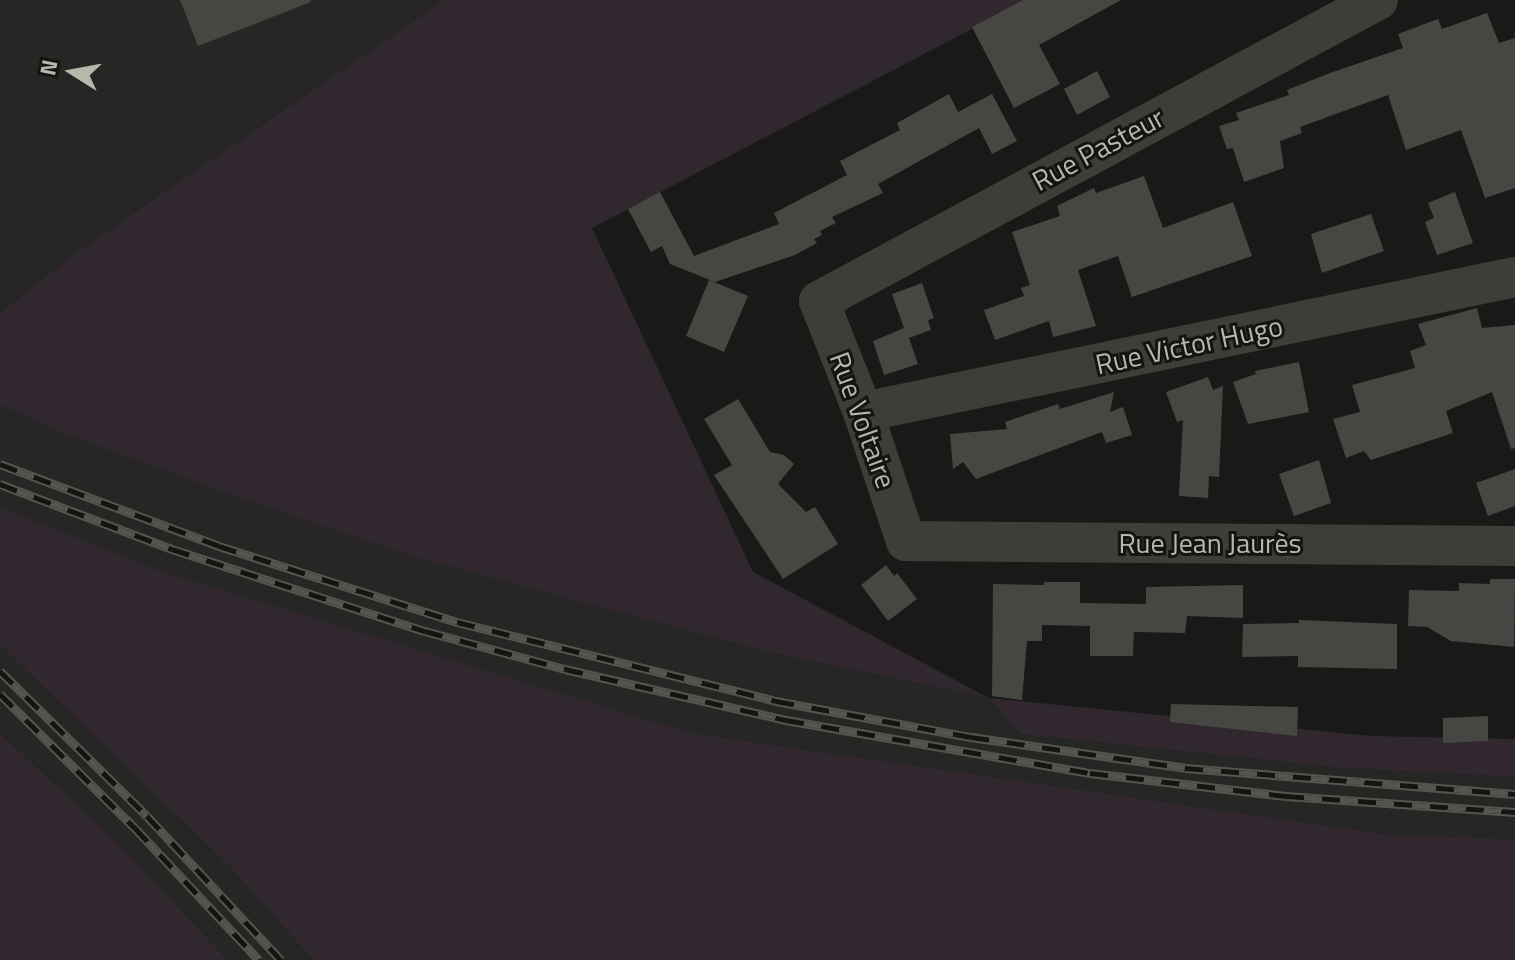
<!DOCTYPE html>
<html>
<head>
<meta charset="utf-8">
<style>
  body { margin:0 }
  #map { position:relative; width:1515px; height:960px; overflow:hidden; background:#191a18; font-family:"Titillium Web",sans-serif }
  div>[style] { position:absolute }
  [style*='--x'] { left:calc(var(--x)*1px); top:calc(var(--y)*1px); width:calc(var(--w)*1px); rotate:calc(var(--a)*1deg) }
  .built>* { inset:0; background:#262724 }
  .green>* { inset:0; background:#30282e }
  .building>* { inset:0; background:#464642 }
  .minor>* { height:40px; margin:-20px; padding:0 20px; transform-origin:20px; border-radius:20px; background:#3e3e39 }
  .rail>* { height:9px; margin-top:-4.5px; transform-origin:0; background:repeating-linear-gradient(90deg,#141513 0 18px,#55554f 0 36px); box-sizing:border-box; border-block:2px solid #55554f }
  span { translate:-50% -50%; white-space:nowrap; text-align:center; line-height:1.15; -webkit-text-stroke:6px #141513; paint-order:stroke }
  .street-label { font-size:28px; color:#b8b7ac }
  .north { position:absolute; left:32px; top:32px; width:80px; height:80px; -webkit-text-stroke:6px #141513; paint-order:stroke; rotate:281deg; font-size:22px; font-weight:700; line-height:32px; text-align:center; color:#b8b7ac }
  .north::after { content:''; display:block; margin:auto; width:28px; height:36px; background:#b8b7ac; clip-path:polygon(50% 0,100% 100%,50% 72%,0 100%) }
</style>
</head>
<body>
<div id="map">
  <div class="built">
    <i style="clip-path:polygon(0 0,444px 0,77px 252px,0 313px)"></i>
    <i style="clip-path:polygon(0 405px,62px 433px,247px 501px,417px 558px,763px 651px,989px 698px,1020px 734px,1340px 768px,1515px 777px,1515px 839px,1385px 834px,692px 733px,161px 571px,0 507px)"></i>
    <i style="clip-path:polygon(0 645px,229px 866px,313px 960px,228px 960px,114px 839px,0 733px)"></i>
  </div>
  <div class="green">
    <i style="clip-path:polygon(444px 0,1027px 0,592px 228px,753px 572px,989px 698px,1371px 736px,1515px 739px,1515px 777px,1340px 768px,1020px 734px,989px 698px,763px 651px,417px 558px,247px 501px,62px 433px,0 405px,0 313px,77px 252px)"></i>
    <i style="clip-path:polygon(0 507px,161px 571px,692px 733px,1385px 834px,1515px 839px,1515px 960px,313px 960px,229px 866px,0 645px)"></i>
    <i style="clip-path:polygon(0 733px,114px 839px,228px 960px,0 960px)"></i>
  </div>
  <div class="building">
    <i style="clip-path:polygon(180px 0,310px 0,311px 2px,198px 46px)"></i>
    <i style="clip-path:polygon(1023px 0,1121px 0,1039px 45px,1060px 84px,1014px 108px,972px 27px)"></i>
    <i style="clip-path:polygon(1487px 13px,1499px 43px,1515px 38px,1515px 188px,1485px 198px,1461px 130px,1406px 150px,1388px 95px,1300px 127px,1302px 133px,1280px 141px,1284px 168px,1244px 182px,1233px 148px,1227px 149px,1219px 126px,1239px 120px,1236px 113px,1289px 95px,1287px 90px,1330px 73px,1403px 48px,1398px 34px,1438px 19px,1442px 29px)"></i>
    <i style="clip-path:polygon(1097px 71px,1110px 97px,1077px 115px,1064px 89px)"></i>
    <i style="clip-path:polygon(949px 94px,958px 112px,992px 94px,1017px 141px,992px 154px,979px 128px,878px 184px,883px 193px,832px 217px,836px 223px,820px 231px,822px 235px,814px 239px,817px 243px,795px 255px,715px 282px,670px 264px,662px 246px,651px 252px,628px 209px,660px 192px,694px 256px,779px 224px,774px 213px,847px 175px,840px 161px,900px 130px,897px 123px)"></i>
    <i style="clip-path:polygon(1144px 176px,1163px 228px,1233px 202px,1252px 256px,1132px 297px,1118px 256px,1078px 270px,1096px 326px,1053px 337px,1049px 321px,995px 340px,984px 310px,1024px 296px,1021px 288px,1030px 285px,1012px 232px,1060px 216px,1057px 206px,1094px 188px,1096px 193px)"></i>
    <i style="clip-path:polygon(1455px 192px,1473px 243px,1437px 255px,1425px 222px,1434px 218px,1428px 203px)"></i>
    <i style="clip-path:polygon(1371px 214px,1384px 251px,1322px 273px,1311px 234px)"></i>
    <i style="clip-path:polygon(709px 280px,748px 296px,724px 352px,686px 336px)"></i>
    <i style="clip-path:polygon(922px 283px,934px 318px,928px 320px,931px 330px,909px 338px,918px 364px,884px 375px,873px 341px,904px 328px,892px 294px)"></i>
    <i style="clip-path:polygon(1477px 308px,1482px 328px,1515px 325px,1515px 448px,1511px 449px,1492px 392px,1446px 411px,1453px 433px,1371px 460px,1364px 451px,1346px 458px,1333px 419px,1360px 412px,1352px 385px,1415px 368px,1410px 351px,1426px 345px,1418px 324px)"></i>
    <i style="clip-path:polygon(1299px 362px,1309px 412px,1248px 424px,1233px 382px,1256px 374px,1255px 371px)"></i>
    <i style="clip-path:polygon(1208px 377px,1213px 390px,1223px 386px,1219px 477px,1209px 476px,1208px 498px,1179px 496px,1183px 420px,1177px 422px,1166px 392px)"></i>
    <i style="clip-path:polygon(1114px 392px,1110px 412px,1123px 407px,1132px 435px,1106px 443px,1102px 432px,976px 479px,963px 462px,953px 469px,950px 434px,1007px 429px,1005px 422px,1058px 404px,1060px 409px)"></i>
    <i style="clip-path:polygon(738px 399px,770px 452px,784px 455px,794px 464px,778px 484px,806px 512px,815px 507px,838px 544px,783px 579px,714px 475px,732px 465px,704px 419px)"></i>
    <i style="clip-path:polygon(1319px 460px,1331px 503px,1294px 516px,1279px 474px)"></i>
    <i style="clip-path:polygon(1515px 469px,1515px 506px,1488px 516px,1476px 483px)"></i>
    <i style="clip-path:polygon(886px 565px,894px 576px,897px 573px,917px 599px,888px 621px,861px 585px)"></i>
    <i style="clip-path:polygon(1490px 579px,1515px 579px,1514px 647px,1451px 641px,1427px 627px,1408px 626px,1409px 590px,1459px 591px,1459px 583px,1490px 584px)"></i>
    <i style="clip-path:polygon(1044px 582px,1080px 582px,1080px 603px,1146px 604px,1146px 587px,1243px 585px,1243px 618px,1187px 616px,1185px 633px,1134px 632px,1133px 656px,1090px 656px,1090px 626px,1042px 625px,1042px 641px,1027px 641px,1022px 700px,992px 696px,993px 584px,1044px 585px)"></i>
    <i style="clip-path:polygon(1299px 620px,1397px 624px,1397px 669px,1298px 667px,1298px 656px,1242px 657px,1243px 624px,1299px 623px)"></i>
    <i style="clip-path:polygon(1171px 704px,1298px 707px,1297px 736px,1170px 722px)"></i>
    <i style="clip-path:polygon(1488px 716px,1488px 741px,1443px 743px,1443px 718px)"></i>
  </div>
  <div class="minor">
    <i style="--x:1378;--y:0;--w:635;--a:151.7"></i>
    <i style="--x:819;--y:301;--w:119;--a:68.4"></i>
    <i style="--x:863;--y:412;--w:136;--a:71.6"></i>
    <i style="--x:906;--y:541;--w:609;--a:0.47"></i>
    <i style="--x:863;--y:412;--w:666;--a:-11.7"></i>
  </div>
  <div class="rail">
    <i style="--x:0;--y:464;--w:234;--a:20.5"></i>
    <i style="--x:219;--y:546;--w:250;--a:17.7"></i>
    <i style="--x:457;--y:622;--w:329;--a:13.9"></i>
    <i style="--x:776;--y:701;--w:198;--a:10.5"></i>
    <i style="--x:971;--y:737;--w:216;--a:8.2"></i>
    <i style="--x:1185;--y:768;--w:331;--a:4.5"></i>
    <i style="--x:0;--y:484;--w:184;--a:20.7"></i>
    <i style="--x:172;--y:549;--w:266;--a:18"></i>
    <i style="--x:425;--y:631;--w:145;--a:15.2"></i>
    <i style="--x:565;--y:669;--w:227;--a:13"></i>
    <i style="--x:786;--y:720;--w:309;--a:9.9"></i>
    <i style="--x:1090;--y:773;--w:197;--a:6.7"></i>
    <i style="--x:1286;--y:796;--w:230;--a:4"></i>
    <i style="--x:0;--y:671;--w:206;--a:44.6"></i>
    <i style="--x:147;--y:816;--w:197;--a:47.1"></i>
    <i style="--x:0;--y:694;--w:190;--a:44.8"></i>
    <i style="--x:135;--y:828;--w:181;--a:46.8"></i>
  </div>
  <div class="street-label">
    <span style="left:1098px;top:149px;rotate:-28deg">Rue Pasteur</span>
    <span style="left:1189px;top:345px;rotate:-12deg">Rue Victor Hugo</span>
    <span style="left:863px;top:420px;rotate:70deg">Rue Voltaire</span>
    <span style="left:1210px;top:543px">Rue Jean Jaurès</span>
  </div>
  <div class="north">N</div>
</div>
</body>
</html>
